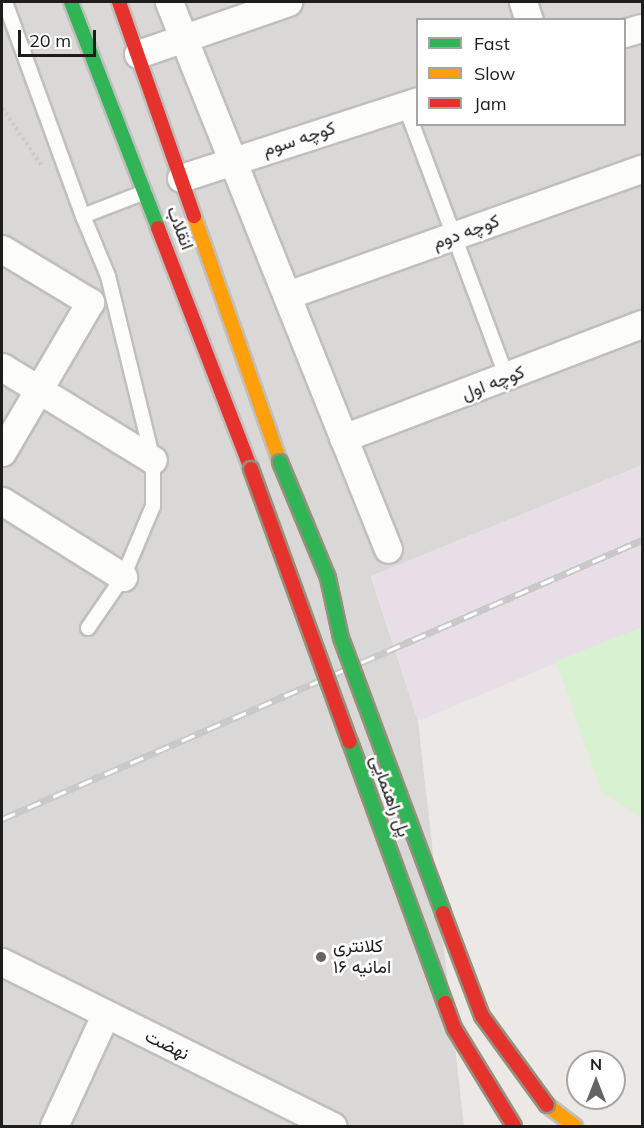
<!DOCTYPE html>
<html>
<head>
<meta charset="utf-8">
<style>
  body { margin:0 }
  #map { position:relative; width:644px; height:1128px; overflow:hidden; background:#ebe8e6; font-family:Mulish,Vazirmatn,sans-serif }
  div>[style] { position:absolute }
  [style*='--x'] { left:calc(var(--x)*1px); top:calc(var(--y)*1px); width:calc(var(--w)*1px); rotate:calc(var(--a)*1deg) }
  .residential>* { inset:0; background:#dad8d7 }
  .industrial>* { inset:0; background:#e8dee7 }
  .park>* { inset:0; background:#d8f1d1 }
  .path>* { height:4px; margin-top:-2px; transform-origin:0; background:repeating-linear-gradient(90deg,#d5c6c7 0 3px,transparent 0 6px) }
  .roads { filter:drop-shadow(2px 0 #c1bfbe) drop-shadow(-2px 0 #c1bfbe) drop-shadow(0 2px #c1bfbe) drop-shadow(0 -2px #c1bfbe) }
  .lane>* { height:14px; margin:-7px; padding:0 7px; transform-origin:7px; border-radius:7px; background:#fcfcfb }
  .street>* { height:27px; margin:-13.5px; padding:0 13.5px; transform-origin:13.5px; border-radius:13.5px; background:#fcfcfb }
  .fast>* { height:14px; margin:-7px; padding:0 7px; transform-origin:7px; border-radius:7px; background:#30b455 }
  .slow>* { height:14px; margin:-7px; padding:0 7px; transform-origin:7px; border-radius:7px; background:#ff9f0a }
  .jam>* { height:14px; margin:-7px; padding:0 7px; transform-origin:7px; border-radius:7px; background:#e5322d }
  .rail>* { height:7px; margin-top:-3.5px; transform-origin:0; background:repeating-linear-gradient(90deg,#fff 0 14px,#cac9c9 0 28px); box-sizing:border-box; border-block:2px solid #cac9c9 }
  .bridges { filter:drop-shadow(2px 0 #95917e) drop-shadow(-2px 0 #95917e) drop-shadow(0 2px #95917e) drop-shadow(0 -2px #95917e) }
  .fast-bridge>* { height:14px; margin:-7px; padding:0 7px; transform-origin:7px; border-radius:7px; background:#30b455 }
  .jam-bridge>* { height:14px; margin:-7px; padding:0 7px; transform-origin:7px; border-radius:7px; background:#e5322d }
  .dots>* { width:16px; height:16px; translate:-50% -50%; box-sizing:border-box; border:3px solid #fff; border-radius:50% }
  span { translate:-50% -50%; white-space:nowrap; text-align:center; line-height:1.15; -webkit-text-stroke:5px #fff; paint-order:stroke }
  .street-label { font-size:18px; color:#1d1d1d }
  .poi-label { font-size:18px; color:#1d1d1d }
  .left { translate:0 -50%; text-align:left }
  .frame { position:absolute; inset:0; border:3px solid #1d1d1d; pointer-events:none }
  .legend { position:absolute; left:416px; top:18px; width:210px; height:108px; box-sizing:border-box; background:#fff; border:2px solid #a5a5a5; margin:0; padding:8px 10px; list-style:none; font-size:18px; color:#1d1d1d }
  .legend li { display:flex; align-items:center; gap:12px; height:30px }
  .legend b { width:30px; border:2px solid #a5a5a5 }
  .north { position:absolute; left:566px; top:1050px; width:60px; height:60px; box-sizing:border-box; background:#fff; border:2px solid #a5a5a5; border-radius:50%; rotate:0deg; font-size:16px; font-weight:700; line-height:24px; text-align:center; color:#1d1d1d }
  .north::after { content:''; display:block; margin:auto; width:21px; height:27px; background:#656463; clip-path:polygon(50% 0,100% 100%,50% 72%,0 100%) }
  .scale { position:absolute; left:18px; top:30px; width:78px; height:27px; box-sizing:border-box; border:3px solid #1d1d1d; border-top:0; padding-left:8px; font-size:18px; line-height:21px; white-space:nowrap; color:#1d1d1d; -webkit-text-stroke:4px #fff; paint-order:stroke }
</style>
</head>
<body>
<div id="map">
  <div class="residential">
    <i style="clip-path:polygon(evenodd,2px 2px,642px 2px,642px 465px,371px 577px,418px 721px,464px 1126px,2px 1126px,2px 2px,418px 20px,624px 20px,624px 124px,418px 124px,418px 20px)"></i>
  </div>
  <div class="industrial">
    <i style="clip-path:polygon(642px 465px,642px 627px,418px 721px,371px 576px)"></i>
  </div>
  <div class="park">
    <i style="clip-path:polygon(642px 627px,642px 818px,601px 791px,556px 661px)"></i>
  </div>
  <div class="path">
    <i style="--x:2;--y:108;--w:70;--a:55.4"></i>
  </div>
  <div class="roads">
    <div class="lane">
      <i style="--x:5;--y:2;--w:228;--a:70"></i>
      <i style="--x:83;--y:216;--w:66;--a:-21.2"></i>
      <i style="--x:405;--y:105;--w:291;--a:69.5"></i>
      <i style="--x:83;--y:216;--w:65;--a:67.4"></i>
      <i style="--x:108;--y:276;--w:189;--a:76.3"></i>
      <i style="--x:153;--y:460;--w:46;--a:90"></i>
      <i style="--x:153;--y:506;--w:77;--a:112.9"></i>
      <i style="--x:123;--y:577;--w:62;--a:124.5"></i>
    </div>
    <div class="street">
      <i style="--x:169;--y:2;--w:589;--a:68.18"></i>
      <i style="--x:523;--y:2;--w:19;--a:72"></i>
      <i style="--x:624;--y:33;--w:19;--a:-16"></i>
      <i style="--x:138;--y:54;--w:159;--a:-19.1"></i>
      <i style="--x:181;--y:178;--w:249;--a:-18"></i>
      <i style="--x:2;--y:249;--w:103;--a:31.1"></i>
      <i style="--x:90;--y:302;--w:174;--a:120.4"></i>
      <i style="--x:290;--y:294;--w:374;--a:-19.6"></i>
      <i style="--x:2;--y:367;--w:177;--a:31.6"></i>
      <i style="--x:343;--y:438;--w:320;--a:-20.9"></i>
      <i style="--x:2;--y:501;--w:143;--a:32.1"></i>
      <i style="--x:2;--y:962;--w:369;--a:26.4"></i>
      <i style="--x:54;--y:1126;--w:122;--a:-65.3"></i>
    </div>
    <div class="fast">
      <i style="--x:71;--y:2;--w:242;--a:68.9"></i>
    </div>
    <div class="slow">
      <i style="--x:194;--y:216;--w:261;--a:70.7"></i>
      <i style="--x:547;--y:1105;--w:35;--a:37"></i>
    </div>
    <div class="jam">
      <i style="--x:119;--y:2;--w:227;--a:70.7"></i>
      <i style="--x:158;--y:228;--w:258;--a:68.9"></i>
    </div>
  </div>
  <div class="rail">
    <i style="--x:2;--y:819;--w:698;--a:-23.55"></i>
  </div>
  <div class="bridges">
    <div class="fast-bridge">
      <i style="--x:280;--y:462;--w:126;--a:67.5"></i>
      <i style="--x:328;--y:578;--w:61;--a:77.8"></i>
      <i style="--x:341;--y:638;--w:293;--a:69.6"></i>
      <i style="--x:350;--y:742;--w:278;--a:70"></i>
    </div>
    <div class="jam-bridge">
      <i style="--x:251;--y:469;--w:290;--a:70.1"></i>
      <i style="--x:443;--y:913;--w:110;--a:69.3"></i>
      <i style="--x:482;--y:1016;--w:110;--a:53.9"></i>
      <i style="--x:445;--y:1003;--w:27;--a:70"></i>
      <i style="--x:454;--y:1028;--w:115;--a:58.5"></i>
    </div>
  </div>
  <div class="dots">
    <i style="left:321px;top:957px;background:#656463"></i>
  </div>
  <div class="street-label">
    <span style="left:299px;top:139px;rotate:-18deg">کوچه سوم</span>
    <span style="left:180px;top:228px;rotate:69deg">انقلاب</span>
    <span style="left:466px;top:232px;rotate:-20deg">کوچه دوم</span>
    <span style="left:493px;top:383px;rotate:-21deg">کوچه اول</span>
    <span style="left:390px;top:796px;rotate:70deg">پل راهنمایی</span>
    <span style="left:167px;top:1045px;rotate:26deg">نهضت</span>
  </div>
  <div class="poi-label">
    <span class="left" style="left:333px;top:957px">کلانتری<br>۱۶ امانیه</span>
  </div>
  <div class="frame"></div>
  <ul class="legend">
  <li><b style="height:8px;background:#30b455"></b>Fast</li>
  <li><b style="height:8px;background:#ff9f0a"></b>Slow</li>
  <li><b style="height:8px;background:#e5322d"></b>Jam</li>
  </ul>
  <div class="north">N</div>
  <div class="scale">20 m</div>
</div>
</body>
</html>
